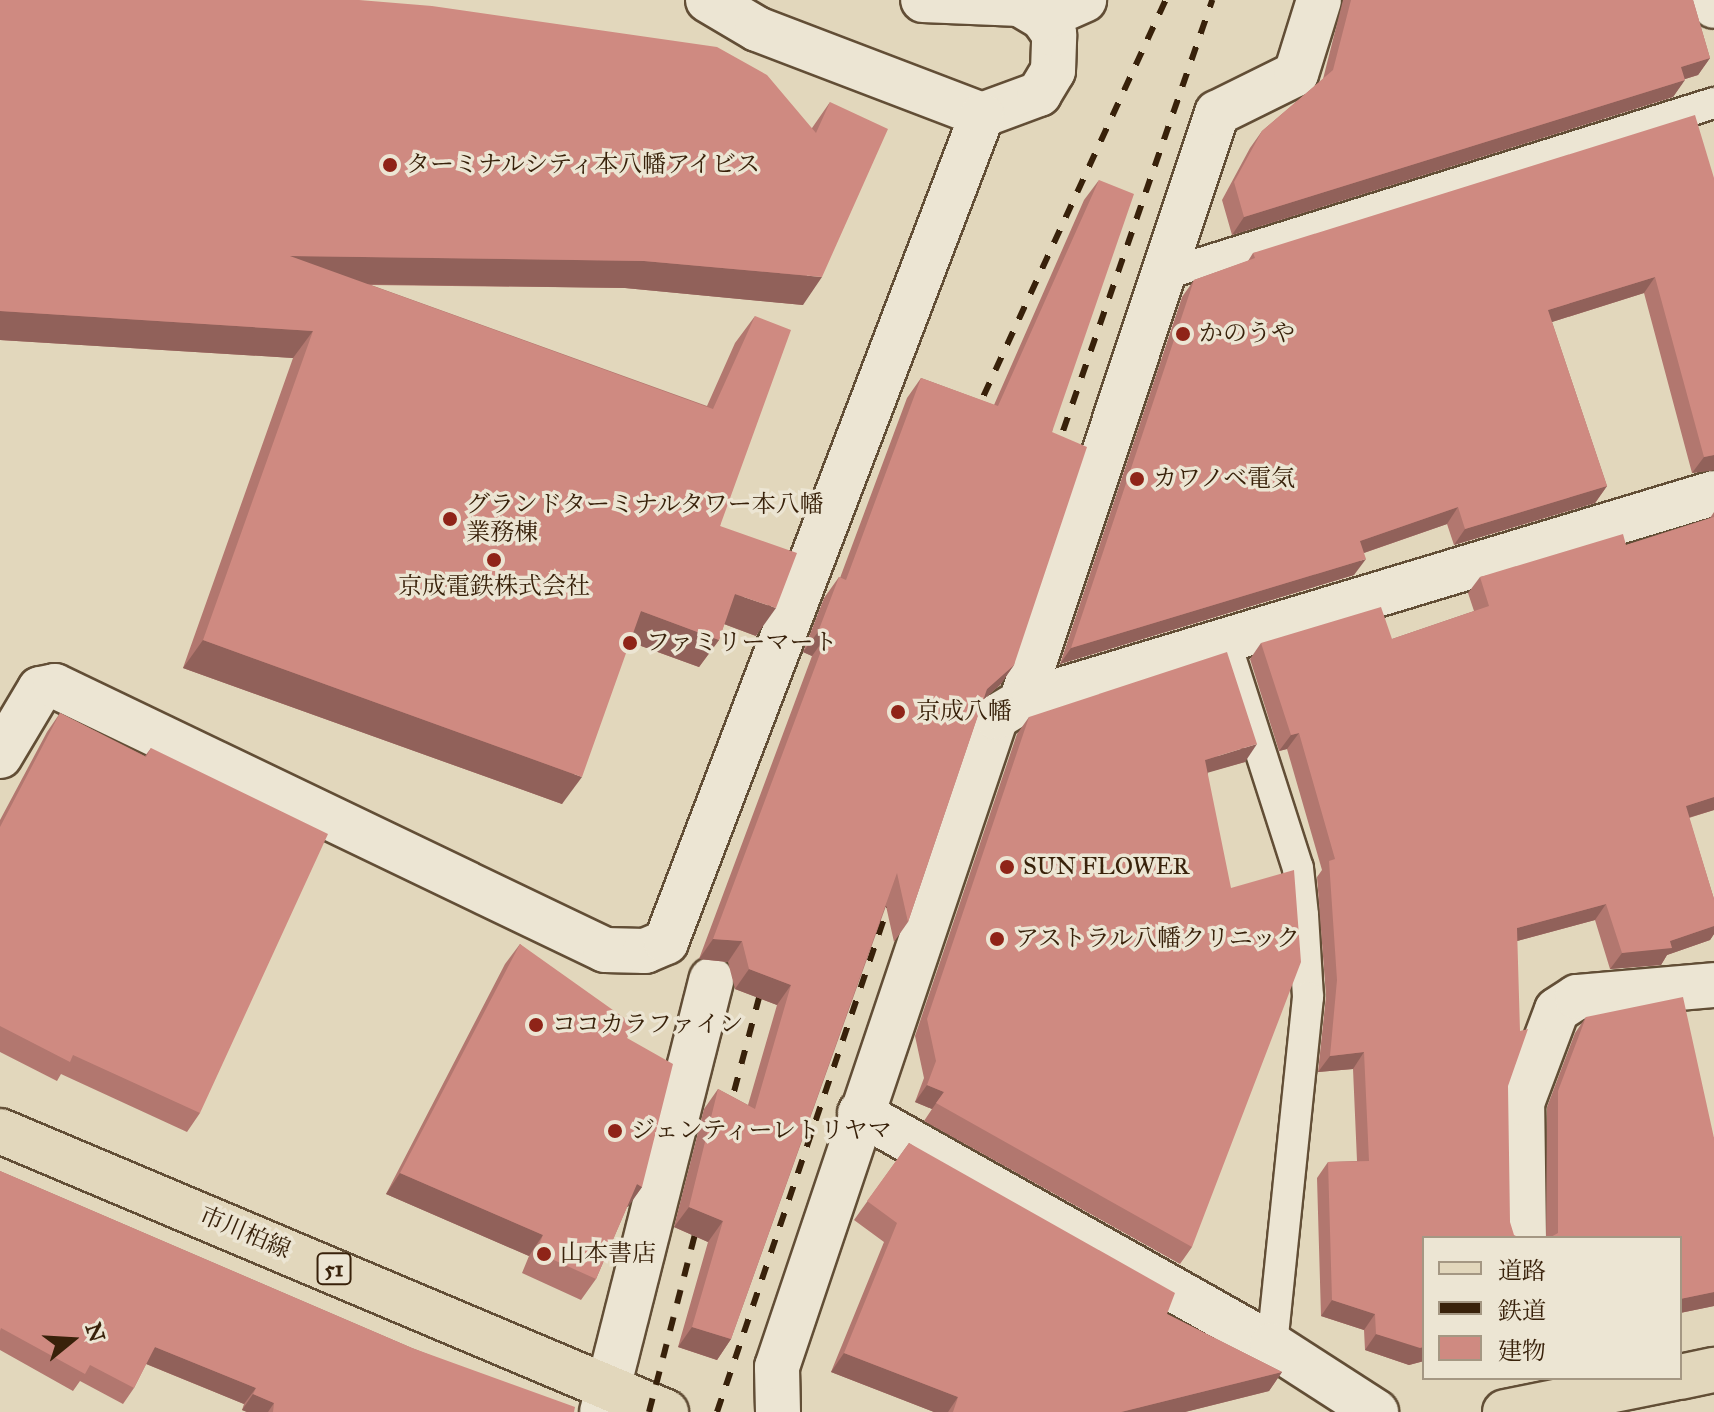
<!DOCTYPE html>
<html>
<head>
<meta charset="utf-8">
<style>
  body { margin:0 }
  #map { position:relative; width:1714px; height:1412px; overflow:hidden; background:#e2d7bc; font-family:"IM FELL Great Primer","Noto Serif JP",serif }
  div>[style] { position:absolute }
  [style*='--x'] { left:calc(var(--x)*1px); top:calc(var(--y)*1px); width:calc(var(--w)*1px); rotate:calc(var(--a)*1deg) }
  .roads { filter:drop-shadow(2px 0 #624e36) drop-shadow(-2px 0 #624e36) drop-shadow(0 2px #624e36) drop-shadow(0 -2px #624e36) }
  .lane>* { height:30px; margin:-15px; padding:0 15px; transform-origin:15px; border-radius:15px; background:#ece5d3 }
  .street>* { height:44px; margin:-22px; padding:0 22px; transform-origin:22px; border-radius:22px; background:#ece5d3 }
  .primary>* { height:44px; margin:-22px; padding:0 22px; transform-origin:22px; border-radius:22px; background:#e2d7bc }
  .rail>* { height:6px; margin-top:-3px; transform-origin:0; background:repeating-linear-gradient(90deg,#38210a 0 14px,transparent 0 28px) }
  .wall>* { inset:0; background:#b2776f }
  .shaded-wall>* { inset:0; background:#91615a }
  .building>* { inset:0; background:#cf8a81 }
  .dots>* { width:22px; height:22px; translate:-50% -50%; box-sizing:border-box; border:4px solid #ece5d3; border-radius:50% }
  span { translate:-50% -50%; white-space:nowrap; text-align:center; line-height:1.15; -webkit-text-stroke:7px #ece5d3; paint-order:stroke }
  .shield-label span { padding:2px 6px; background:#ece5d3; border:2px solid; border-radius:6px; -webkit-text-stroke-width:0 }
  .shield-label { font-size:22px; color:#38210a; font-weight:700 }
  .poi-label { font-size:24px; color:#38210a }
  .left { translate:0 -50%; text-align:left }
  .street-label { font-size:24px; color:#38210a }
  .legend { position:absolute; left:1422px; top:1236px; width:260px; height:144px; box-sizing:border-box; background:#ece5d3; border:2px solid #a49783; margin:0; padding:10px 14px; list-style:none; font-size:24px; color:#38210a }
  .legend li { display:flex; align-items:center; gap:16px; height:40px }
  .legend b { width:40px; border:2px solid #a49783 }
  .north { position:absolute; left:32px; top:1300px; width:80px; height:80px; -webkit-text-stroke:6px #ece5d3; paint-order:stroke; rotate:72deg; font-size:22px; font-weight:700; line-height:32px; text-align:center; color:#38210a }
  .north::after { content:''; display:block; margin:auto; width:28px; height:36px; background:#38210a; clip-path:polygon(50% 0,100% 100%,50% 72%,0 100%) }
</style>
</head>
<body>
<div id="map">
  <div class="roads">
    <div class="lane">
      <i style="--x:1166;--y:274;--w:574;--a:-17.33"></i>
      <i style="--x:1225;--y:641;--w:238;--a:72.2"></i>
      <i style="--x:1298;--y:868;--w:47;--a:83.9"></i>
      <i style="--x:1303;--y:915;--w:82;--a:86.5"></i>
      <i style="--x:1308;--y:997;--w:350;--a:95.9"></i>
    </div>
    <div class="street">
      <i style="--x:708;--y:0;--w:57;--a:30.6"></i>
      <i style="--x:757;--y:29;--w:241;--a:20.9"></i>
      <i style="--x:982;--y:115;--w:61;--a:-20.2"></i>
      <i style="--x:1039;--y:94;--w:27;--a:-59"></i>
      <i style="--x:1053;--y:71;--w:37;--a:-88"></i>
      <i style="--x:1054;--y:34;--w:19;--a:-125"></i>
      <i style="--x:1043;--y:18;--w:27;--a:-149"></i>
      <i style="--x:1020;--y:4;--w:97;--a:-177.6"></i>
      <i style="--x:1712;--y:0;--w:6;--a:72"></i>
      <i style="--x:1043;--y:18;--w:45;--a:-23.7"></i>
      <i style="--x:1021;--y:702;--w:621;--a:-71.59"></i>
      <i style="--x:1217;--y:113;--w:88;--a:-26.3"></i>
      <i style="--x:1296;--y:74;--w:77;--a:-72.7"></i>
      <i style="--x:0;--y:756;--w:78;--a:-59.2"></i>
      <i style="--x:40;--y:689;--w:15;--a:-11"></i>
      <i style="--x:55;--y:686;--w:610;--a:25.64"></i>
      <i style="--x:605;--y:950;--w:40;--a:1.4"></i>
      <i style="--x:645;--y:951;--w:23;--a:-23"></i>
      <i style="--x:666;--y:942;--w:885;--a:-69.09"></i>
      <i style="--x:860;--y:1113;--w:473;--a:29.4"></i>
      <i style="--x:1272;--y:1345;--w:124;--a:32.8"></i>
      <i style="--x:1524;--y:1238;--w:135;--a:-90.8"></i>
      <i style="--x:1522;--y:1103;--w:99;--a:-69.4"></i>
      <i style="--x:1557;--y:1010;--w:24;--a:-33"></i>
      <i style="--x:1577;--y:997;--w:138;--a:-5"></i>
      <i style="--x:602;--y:1412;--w:446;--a:-75.8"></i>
      <i style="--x:778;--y:1412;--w:45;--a:-91.3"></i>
      <i style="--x:777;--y:1367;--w:686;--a:-71.38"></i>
      <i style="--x:996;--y:717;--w:29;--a:-31"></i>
      <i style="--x:1021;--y:702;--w:724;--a:-16.78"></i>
    </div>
    <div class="primary">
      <i style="--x:0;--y:1131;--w:723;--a:22.88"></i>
      <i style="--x:1680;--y:1377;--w:35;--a:-12"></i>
      <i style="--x:1505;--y:1412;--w:172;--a:-11.4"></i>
    </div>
  </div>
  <div class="rail">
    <i style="--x:972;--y:421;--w:464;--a:-65.3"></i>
    <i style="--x:1054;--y:457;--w:484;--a:-70.9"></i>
    <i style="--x:727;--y:1118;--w:144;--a:-75.1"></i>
    <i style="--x:649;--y:1412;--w:203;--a:-75.5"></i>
    <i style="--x:717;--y:1412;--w:552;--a:-71.3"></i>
  </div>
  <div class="wall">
    <i style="clip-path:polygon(0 0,812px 128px,830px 102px,803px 305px,625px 288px,371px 285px,707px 406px,735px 343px,755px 316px,720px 526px,756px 636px,724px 624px,719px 640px,699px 667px,630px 642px,562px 804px,183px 668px,293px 358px,0 340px)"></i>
    <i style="clip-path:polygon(1343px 0,1693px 0,1710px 58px,1698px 75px,1685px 79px,1673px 97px,1232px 235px,1222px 200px,1250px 148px,1262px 131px,1323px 79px)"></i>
    <i style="clip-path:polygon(1714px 178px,1714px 470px,1692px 473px,1644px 293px,1552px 322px,1607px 486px,1595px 503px,1454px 545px,1447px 524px,1364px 553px,1354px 575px,1060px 664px,1182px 297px,1194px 280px,1248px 261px,1253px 253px)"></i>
    <i style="clip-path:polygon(1099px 180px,1052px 432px,1014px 665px,1000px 685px,983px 700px,908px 922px,894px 942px,886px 906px,731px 1339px,717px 1360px,678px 1347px,708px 1242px,674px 1227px,704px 1109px,718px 1089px,748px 1105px,777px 1005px,735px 989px,728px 962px,699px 959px,812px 656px,803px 652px,824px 598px,839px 577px,840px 578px,907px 398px,921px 378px,994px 405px,1084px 200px)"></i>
    <i style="clip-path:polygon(1714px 512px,1714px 810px,1689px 818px,1714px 899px,1714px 934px,1710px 940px,1667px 955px,1661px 965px,1610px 969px,1595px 920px,1517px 941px,1424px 1238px,1424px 1361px,1409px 1365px,1365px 1350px,1364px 1330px,1321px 1316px,1317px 1178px,1328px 1162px,1357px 1161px,1353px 1069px,1318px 1072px,1326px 996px,1317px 877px,1322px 870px,1287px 749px,1279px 751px,1250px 659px,1261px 643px,1392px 639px,1474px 611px,1468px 593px,1480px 577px,1626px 545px,1710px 518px)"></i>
    <i style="clip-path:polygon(60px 713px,145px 756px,151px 748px,200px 1113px,187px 1132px,61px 1074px,57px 1081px,0 1052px,0 820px,47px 732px)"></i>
    <i style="clip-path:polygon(1029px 717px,1245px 762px,1208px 772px,1192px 1247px,1180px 1264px,924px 1121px,932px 1109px,915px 1102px,924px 1078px,915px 1036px,1017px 734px)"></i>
    <i style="clip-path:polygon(520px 944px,627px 1038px,642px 1187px,627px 1207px,596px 1279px,581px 1300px,522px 1273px,529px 1256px,386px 1194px,505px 964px)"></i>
    <i style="clip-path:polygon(1586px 1017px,1714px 1138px,1714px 1306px,1680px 1313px,1680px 1238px,1546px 1238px,1547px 1107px,1575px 1033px)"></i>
    <i style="clip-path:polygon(909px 1143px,1167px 1314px,1282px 1372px,1269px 1391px,1185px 1412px,934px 1412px,831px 1372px,884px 1242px,854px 1220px)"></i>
    <i style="clip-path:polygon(0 1171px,412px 1348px,574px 1412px,247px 1412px,242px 1410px,244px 1404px,146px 1364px,134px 1388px,123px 1404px,80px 1381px,73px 1391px,0 1350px)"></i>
  </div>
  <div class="shaded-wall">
    <i style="clip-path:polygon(1710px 58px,1698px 75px,1669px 84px,1681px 67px)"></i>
    <i style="clip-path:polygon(1685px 80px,1673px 97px,1232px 235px,1244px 217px)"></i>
    <i style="clip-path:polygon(290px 256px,644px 261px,822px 277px,803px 305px,625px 288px,271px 283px)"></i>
    <i style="clip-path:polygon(1655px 277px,1644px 293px,1536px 327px,1548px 310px)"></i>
    <i style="clip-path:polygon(0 311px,313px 331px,293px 358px,0 340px)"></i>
    <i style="clip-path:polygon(1714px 455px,1714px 470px,1692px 473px,1704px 457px)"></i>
    <i style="clip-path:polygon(1607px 486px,1595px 503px,1454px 545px,1465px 529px)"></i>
    <i style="clip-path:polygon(1458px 507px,1447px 524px,1349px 558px,1360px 541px)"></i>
    <i style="clip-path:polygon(1366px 559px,1354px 575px,1060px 664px,1071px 648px)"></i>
    <i style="clip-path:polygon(735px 594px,776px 608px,756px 636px,716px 621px)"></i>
    <i style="clip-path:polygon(641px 611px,719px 640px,699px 667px,622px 639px)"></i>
    <i style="clip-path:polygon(818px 632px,827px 635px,812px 656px,803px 652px)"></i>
    <i style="clip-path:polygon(203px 640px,582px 777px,562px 804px,183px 668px)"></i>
    <i style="clip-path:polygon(1014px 665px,1000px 685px,972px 709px,987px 689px)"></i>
    <i style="clip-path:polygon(1299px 733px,1287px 749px,1279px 751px,1291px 735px)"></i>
    <i style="clip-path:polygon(1257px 744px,1245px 762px,1193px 777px,1205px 760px)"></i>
    <i style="clip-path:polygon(1714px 797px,1714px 810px,1674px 822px,1686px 806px)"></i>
    <i style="clip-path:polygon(1606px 904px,1595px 920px,1506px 944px,1517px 928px)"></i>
    <i style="clip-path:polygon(1714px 926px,1714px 934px,1710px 940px,1667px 955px,1661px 965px,1610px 969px,1622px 953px,1670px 941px)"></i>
    <i style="clip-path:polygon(713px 939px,742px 941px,728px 962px,699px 959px)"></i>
    <i style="clip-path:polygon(749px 969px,791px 985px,777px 1005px,735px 989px)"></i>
    <i style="clip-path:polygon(1364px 1052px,1353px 1069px,1318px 1072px,1330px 1056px)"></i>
    <i style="clip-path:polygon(927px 1085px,944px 1092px,932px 1109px,915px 1102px)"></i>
    <i style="clip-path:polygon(400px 1173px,543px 1235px,529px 1256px,386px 1194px)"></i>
    <i style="clip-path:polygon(637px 1184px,642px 1187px,628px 1207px,623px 1205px)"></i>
    <i style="clip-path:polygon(689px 1207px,723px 1221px,708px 1242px,674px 1227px)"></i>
    <i style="clip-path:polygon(1714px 1292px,1714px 1306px,1680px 1313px,1680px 1299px)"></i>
    <i style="clip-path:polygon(1332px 1300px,1375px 1314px,1364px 1330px,1321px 1316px)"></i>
    <i style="clip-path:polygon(692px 1327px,731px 1339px,717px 1360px,678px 1347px)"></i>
    <i style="clip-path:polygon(1376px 1334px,1424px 1347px,1424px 1361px,1409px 1365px,1365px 1350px)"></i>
    <i style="clip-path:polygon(155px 1347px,256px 1388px,244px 1404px,144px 1363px)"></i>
    <i style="clip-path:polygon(844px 1353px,958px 1397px,948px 1412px,934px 1412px,831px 1372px)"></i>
    <i style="clip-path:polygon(1282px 1372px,1269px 1391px,1185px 1412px,1121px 1412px)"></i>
    <i style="clip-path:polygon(253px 1394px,274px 1403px,268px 1412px,247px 1412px,242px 1410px)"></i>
  </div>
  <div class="building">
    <i style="clip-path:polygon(0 0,359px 0,432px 6px,717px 47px,767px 75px,816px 133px,830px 102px,888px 129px,822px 277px,644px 261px,290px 256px,713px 409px,755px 316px,791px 330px,720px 526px,797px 553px,776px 608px,735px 594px,719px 640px,641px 611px,582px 777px,203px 640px,313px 331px,0 311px)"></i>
    <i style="clip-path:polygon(1351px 0,1693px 0,1710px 58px,1681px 67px,1685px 80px,1244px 217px,1234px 182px,1262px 131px,1333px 70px)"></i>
    <i style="clip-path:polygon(1695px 115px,1714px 178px,1714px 455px,1704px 457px,1655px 277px,1548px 310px,1607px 486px,1465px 529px,1458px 507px,1360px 541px,1366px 559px,1071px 648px,1194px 280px,1255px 258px,1253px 253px)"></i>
    <i style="clip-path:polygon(1099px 180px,1134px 194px,1052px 432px,1087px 447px,1014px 665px,987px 689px,908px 922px,897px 873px,731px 1339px,692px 1327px,723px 1221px,689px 1207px,718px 1089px,755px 1109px,791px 985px,749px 969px,742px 941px,713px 939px,827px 635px,818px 632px,839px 577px,846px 580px,921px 378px,998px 406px)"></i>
    <i style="clip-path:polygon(1714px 517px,1714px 797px,1686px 806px,1714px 899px,1714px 926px,1670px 941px,1672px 948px,1622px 953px,1606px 904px,1517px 928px,1520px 1031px,1528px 1029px,1508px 1086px,1510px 1222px,1514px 1235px,1520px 1238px,1424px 1238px,1424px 1347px,1420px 1348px,1376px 1334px,1375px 1314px,1332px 1300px,1328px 1162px,1369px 1161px,1364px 1052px,1330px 1056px,1337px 980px,1329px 861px,1335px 859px,1299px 733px,1291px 735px,1261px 643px,1381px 607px,1392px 639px,1489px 606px,1480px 577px,1623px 534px,1626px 545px)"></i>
    <i style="clip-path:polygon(1227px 652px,1257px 744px,1205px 760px,1231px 888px,1294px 870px,1301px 962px,1192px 1247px,936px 1103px,944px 1092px,927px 1085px,936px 1061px,927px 1019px,1029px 717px)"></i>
    <i style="clip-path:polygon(60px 713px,146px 757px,151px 748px,328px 834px,200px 1113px,73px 1055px,70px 1062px,0 1026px,0 827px)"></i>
    <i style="clip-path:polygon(520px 944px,634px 1025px,627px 1038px,673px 1064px,642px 1187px,637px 1184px,596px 1279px,536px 1252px,543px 1235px,400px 1173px)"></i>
    <i style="clip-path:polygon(1683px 997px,1714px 1138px,1714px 1292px,1680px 1299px,1680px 1238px,1549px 1238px,1558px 1233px,1558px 1091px,1586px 1017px)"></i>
    <i style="clip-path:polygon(909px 1143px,1175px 1293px,1167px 1314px,1282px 1372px,1121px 1412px,953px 1412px,958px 1397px,844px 1353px,897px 1223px,867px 1201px)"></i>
    <i style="clip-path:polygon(0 1171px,412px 1348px,575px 1407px,574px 1412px,273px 1412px,274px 1403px,253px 1394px,256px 1388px,155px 1347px,134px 1388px,90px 1365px,85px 1374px,1px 1328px,0 1331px)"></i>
  </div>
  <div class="dots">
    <i style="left:390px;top:165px;background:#8f2418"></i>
    <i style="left:1183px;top:334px;background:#8f2418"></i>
    <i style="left:1137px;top:479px;background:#8f2418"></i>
    <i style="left:450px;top:519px;background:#8f2418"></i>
    <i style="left:494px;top:560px;background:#8f2418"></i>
    <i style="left:630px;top:643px;background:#8f2418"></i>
    <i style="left:898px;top:712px;background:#8f2418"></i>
    <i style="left:1007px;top:867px;background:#8f2418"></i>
    <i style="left:997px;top:939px;background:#8f2418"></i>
    <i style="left:536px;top:1025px;background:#8f2418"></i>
    <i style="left:615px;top:1131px;background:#8f2418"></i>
    <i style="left:544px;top:1254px;background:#8f2418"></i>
  </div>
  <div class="shield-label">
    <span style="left:334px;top:1269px">51</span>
  </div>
  <div class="poi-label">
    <span class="left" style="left:406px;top:165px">ターミナルシティ本八幡アイビス</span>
    <span class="left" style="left:1199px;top:334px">かのうや</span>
    <span class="left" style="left:1153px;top:479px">カワノベ電気</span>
    <span class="left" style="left:466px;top:519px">グランドターミナルタワー本八幡<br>業務棟</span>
    <span style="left:494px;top:587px">京成電鉄株式会社</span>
    <span class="left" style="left:646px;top:643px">ファミリーマート</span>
    <span class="left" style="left:916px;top:712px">京成八幡</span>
    <span class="left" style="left:1023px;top:867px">SUN FLOWER</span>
    <span class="left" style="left:1015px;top:939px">アストラル八幡クリニック</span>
    <span class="left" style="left:552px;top:1025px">ココカラファイン</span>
    <span class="left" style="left:631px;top:1131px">ジェンティーレトリヤマ</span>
    <span class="left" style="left:560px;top:1254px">山本書店</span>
  </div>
  <div class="street-label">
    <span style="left:245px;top:1233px;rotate:23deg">市川柏線</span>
  </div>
  <ul class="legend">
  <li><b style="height:10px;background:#e2d7bc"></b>道路</li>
  <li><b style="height:10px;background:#38210a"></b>鉄道</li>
  <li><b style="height:22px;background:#cf8a81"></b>建物</li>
  </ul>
  <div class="north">N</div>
</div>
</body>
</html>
